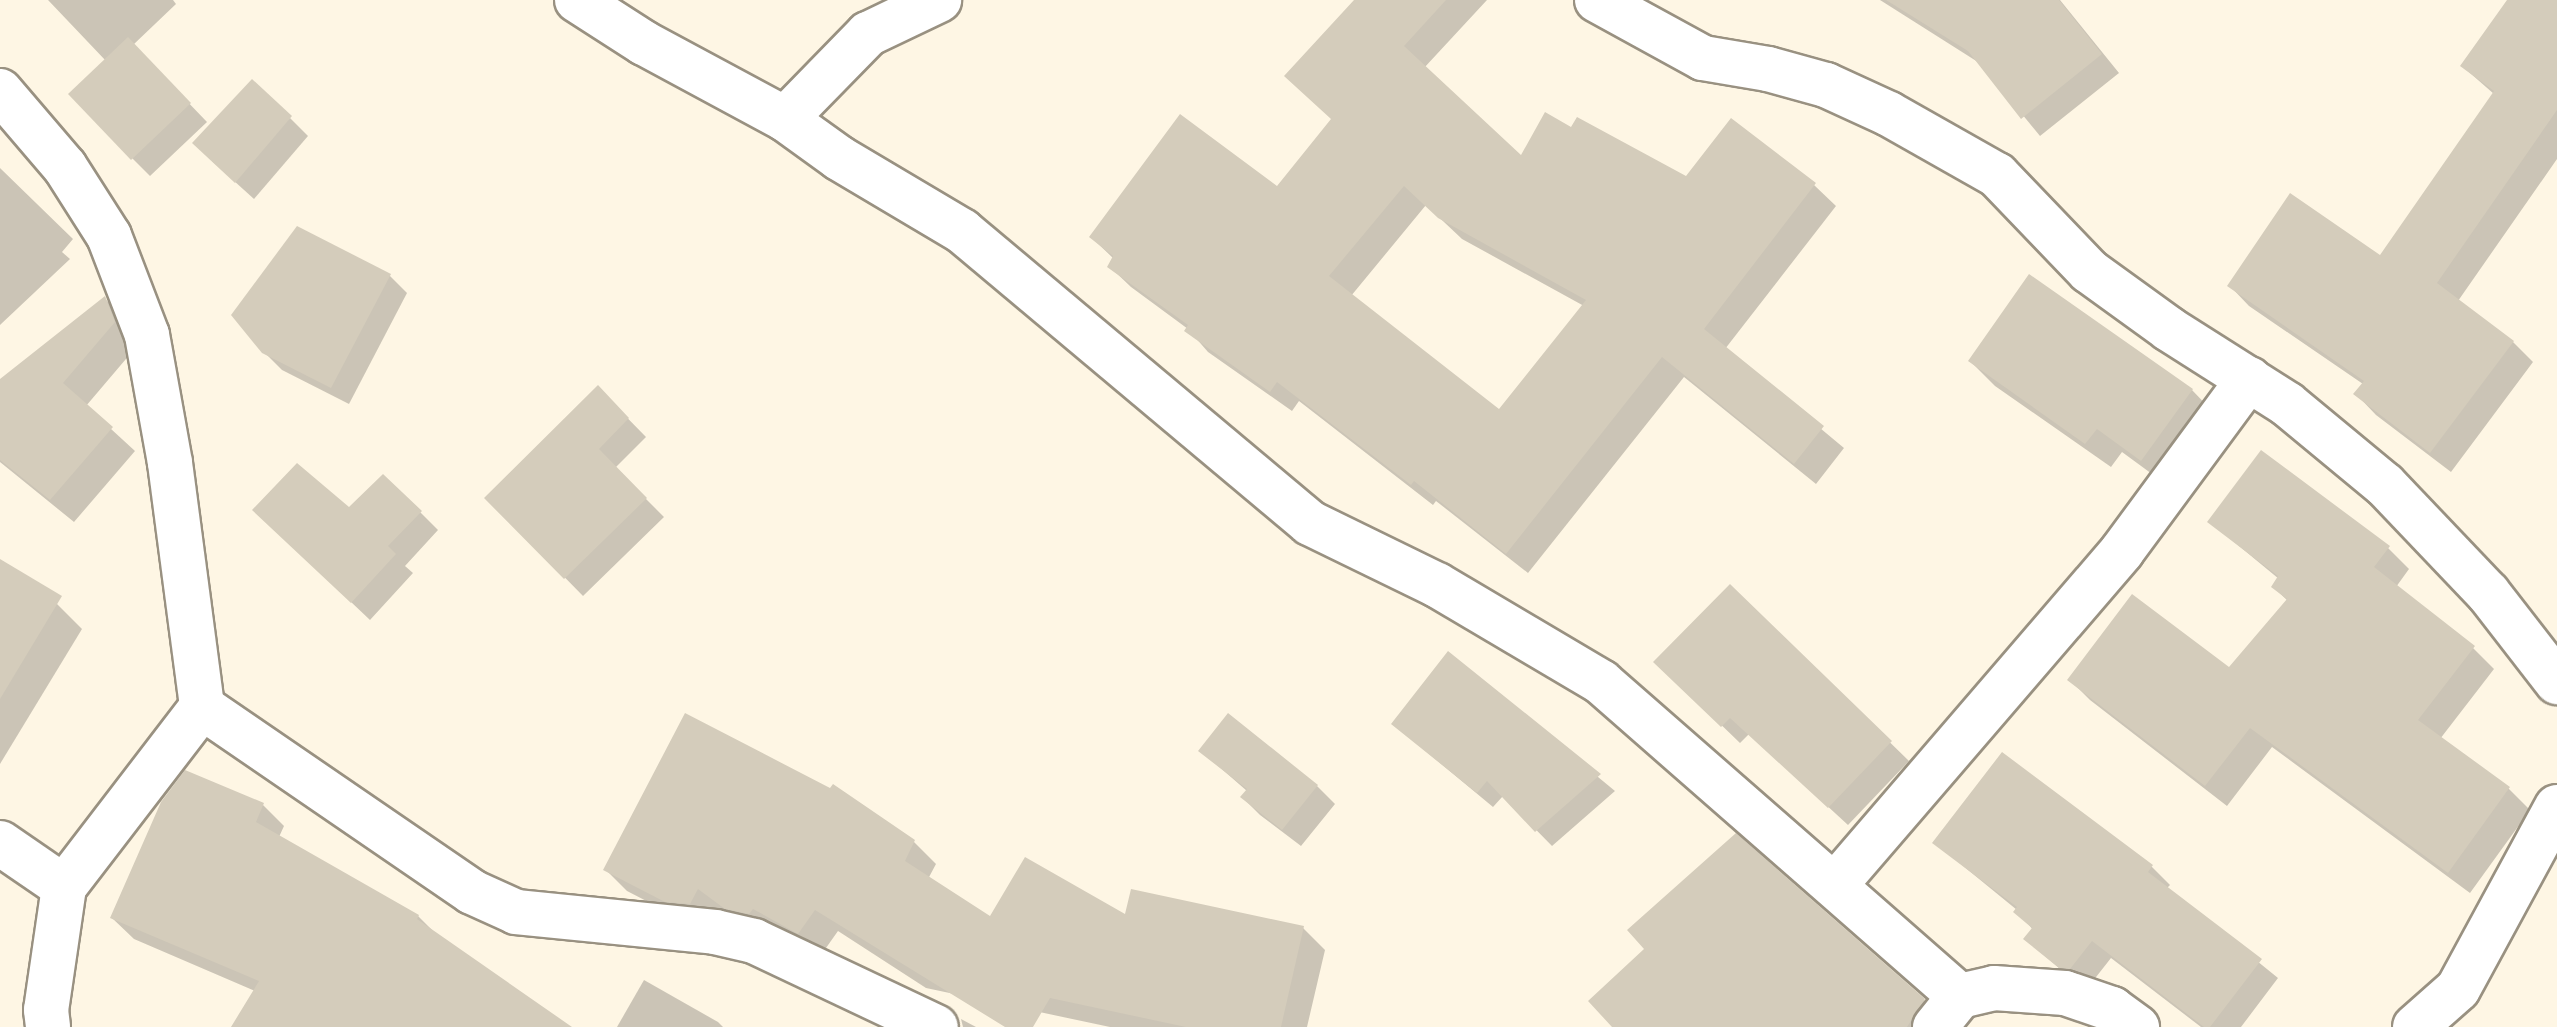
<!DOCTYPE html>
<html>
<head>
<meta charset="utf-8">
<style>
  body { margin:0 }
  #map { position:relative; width:2557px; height:1027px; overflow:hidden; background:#fef6e4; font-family:"Space Grotesk",sans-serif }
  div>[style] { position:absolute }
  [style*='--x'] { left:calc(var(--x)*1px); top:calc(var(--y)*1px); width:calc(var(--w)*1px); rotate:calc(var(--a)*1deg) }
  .shadow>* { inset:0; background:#0003 }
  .building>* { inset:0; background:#d4ccbb }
  .roads { filter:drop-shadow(2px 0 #999181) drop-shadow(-2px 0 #999181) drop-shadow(0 2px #999181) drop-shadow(0 -2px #999181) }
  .minor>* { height:44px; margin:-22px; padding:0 22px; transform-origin:22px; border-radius:22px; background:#fff }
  span { translate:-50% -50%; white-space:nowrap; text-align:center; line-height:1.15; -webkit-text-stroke:8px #fff; paint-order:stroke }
</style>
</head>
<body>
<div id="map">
  <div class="shadow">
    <i style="clip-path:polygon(48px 0,173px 0,176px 4px,133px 45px,207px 122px,150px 176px,132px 158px,106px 61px)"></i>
    <i style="clip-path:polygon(evenodd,1356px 0,1487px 0,1424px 68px,1522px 158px,1572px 129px,1686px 179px,1814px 185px,1836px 206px,1725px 349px,1844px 448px,1816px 484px,1684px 377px,1528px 573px,1436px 501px,1433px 505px,1299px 401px,1292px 411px,1208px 352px,1188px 329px,1131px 287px,1109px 266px,1114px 259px,1091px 237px,1277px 188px,1332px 120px,1356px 0,1426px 205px,1462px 239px,1584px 306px,1499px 412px,1351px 296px,1426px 205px)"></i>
    <i style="clip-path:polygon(1880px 0,2060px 0,2119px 73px,2040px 136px,1981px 64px)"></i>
    <i style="clip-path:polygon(2509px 0,2544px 0,2557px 5px,2557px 159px,2458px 301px,2513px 342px,2533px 362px,2451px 472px,2376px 415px,2356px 394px,2363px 384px,2249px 306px,2229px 285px,2381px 258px,2494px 94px,2462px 66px)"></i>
    <i style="clip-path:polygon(290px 118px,308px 136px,254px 199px,212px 161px)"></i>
    <i style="clip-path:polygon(0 168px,73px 239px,62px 252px,70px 259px,0 325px)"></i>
    <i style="clip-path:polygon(297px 228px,390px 276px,407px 293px,349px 404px,282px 370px,264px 352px)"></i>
    <i style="clip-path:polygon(105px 299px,128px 321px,137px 346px,86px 406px,135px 451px,74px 522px,0 462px,0 382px)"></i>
    <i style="clip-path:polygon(1970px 361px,2192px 390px,2216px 415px,2167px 485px,2122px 452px,2111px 467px,1995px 386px)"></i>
    <i style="clip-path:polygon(598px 388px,646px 437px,615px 468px,664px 517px,583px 596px,487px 498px)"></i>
    <i style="clip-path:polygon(349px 510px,420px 512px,438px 530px,405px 566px,413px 573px,370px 620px,273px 528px)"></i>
    <i style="clip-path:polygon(2210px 522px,2388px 548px,2409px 569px,2396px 587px,2473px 648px,2494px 669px,2440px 739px,2509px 789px,2530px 810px,2470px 893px,2272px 747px,2227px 806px,2090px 700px,2069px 679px,2229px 670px,2288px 601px,2273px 587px,2279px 579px)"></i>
    <i style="clip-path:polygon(0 565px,57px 604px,82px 629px,0 764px)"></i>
    <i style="clip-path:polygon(1730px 586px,1909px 761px,1848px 825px,1749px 734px,1740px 743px,1656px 662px)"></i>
    <i style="clip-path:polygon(1449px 654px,1615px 791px,1552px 846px,1503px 796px,1493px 807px,1393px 724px)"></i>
    <i style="clip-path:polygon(1201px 751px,1317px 786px,1335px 804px,1301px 846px,1260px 815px,1242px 797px,1247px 791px)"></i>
    <i style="clip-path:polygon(263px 805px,284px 826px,279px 837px,418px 916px,437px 935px,568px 1027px,233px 1027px,255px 991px,134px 939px,112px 918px)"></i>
    <i style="clip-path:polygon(1736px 836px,1924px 1000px,1941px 1017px,1935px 1027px,1614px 1027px,1647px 949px)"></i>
    <i style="clip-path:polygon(914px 842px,936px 864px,928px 879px,991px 919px,1126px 917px,1303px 928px,1325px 950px,1307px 1027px,1110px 1027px,926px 988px,838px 931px,821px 955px,750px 930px,720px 909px,712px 925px,689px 923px,627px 891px,605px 869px)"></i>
    <i style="clip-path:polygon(1935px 843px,2152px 867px,2170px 885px,2167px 888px,2278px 978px,2241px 1027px,2201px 1027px,2111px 958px,2089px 986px,2079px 985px,2025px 939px,2033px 930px,2017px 910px)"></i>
    <i style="clip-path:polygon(644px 980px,718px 1022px,723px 1027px,617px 1027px)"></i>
    <i style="clip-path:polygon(961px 1019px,976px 1027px,963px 1027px)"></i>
  </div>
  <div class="building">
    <i style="clip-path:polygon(evenodd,1354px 0,1446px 0,1404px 46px,1521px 155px,1545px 112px,1571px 127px,1577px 117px,1686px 176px,1731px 118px,1816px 183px,1704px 329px,1824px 426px,1794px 464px,1662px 357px,1506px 554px,1414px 481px,1411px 485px,1277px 382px,1270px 392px,1184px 331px,1188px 325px,1107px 267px,1113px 256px,1089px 237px,1180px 114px,1277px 186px,1331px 119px,1284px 76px,1354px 0,1404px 186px,1438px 218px,1586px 300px,1499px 409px,1329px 276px,1404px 186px)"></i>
    <i style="clip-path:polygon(1886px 0,2059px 0,2102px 54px,2021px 119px,1968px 51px)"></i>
    <i style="clip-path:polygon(2507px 0,2557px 0,2557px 110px,2437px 283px,2514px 341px,2430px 453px,2353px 394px,2364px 381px,2227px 286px,2290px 193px,2380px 255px,2494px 91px,2460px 66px)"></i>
    <i style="clip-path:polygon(128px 37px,191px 103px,131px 160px,68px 94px)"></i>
    <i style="clip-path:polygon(252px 79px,292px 116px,235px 183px,192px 143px)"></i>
    <i style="clip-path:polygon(297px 226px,391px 274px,331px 388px,262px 353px,231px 315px)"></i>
    <i style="clip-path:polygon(2029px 274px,2193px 389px,2141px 461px,2097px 429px,2085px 444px,1968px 361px)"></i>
    <i style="clip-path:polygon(105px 296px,115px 322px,63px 383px,113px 427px,50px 500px,0 460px,0 379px)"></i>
    <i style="clip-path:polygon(598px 385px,629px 418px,599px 449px,647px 498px,564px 579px,484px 498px)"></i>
    <i style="clip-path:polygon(2261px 450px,2390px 546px,2374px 567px,2475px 646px,2418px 720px,2510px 787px,2448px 873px,2250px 728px,2205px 786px,2067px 680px,2132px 594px,2229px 667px,2287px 599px,2271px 587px,2278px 576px,2207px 522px)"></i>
    <i style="clip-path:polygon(297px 463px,349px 507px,383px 474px,422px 511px,388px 546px,396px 554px,351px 603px,252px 510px)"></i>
    <i style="clip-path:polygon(0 559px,62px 596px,0 699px)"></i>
    <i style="clip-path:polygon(1730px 584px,1892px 741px,1828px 808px,1730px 718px,1721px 727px,1653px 662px)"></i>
    <i style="clip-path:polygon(1448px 651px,1601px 774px,1535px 832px,1487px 781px,1477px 793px,1391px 724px)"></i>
    <i style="clip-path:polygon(685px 713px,830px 788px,833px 784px,915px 840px,905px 861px,990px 916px,1025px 857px,1125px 914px,1131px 889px,1304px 926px,1281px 1027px,1186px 1027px,1050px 998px,1033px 1027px,1005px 1027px,815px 910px,798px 934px,753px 909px,749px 914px,725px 909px,698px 889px,690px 904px,665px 902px,603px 870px)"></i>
    <i style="clip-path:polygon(1228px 713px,1318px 785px,1282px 830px,1240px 797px,1247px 789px,1198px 751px)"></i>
    <i style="clip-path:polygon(2002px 752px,2153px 865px,2148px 872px,2262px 959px,2210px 1027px,2204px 1027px,2092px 941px,2070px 969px,2059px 968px,2023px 939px,2032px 928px,2013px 912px,2017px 907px,1932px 843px)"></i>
    <i style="clip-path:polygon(185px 770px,264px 803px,256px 822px,419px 915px,417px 919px,572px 1027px,231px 1027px,259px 981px,110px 918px,161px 802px)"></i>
    <i style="clip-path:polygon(1736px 833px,1925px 999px,1907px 1027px,1612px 1027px,1588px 1001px,1644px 949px,1627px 930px)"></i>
  </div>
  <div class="roads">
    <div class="minor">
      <i style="--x:577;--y:0;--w:80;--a:32.7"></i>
      <i style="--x:644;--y:43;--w:160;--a:28.3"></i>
      <i style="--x:785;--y:119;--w:67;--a:35.8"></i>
      <i style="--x:839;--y:158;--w:143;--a:30.7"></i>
      <i style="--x:962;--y:231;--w:454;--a:40"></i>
      <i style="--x:1310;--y:523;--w:141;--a:26"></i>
      <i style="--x:1437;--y:585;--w:191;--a:30.6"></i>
      <i style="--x:1601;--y:682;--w:477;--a:41.2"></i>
      <i style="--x:1597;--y:0;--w:121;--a:28.7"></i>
      <i style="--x:1703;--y:58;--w:66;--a:9.6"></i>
      <i style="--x:1768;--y:69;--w:60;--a:15.4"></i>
      <i style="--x:1826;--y:85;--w:69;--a:24.7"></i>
      <i style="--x:1889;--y:114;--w:124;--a:29.5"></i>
      <i style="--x:1997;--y:175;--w:133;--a:46.2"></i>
      <i style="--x:2089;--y:271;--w:99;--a:35.9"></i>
      <i style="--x:2169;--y:329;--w:140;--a:32.4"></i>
      <i style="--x:2287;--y:404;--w:127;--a:39.6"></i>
      <i style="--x:2385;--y:485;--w:149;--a:46.4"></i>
      <i style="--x:2488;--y:593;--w:113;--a:52.2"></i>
      <i style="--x:0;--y:91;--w:100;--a:49.5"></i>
      <i style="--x:65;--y:167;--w:82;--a:57.5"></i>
      <i style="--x:109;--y:236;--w:106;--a:69"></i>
      <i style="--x:147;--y:335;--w:130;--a:79.8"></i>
      <i style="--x:170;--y:463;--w:246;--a:82.5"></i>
      <i style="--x:202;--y:707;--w:227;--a:127.5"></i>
      <i style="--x:64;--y:887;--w:124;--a:98.3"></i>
      <i style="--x:46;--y:1010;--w:17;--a:83"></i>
      <i style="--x:785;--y:119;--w:119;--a:-45.7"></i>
      <i style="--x:868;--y:34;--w:79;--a:-25.6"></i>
      <i style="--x:202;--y:707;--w:327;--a:34.4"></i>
      <i style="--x:472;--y:892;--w:48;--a:24.4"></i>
      <i style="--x:516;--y:912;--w:200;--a:5.7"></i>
      <i style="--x:715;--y:932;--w:40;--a:13"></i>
      <i style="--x:754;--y:941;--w:201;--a:25.3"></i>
      <i style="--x:0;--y:843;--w:78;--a:34.5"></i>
      <i style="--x:1835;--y:885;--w:440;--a:-49.3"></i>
      <i style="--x:2122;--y:551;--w:214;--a:-53.6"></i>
      <i style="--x:1935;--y:1027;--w:40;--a:-51"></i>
      <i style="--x:1960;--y:996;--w:35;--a:-13"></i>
      <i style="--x:1994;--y:988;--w:71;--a:4"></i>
      <i style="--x:2065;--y:993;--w:50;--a:18.8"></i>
      <i style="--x:2112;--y:1009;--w:31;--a:36"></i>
      <i style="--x:2415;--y:1027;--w:57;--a:-41.5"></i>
      <i style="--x:2458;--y:989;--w:207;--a:-61.5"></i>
    </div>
  </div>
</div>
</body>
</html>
